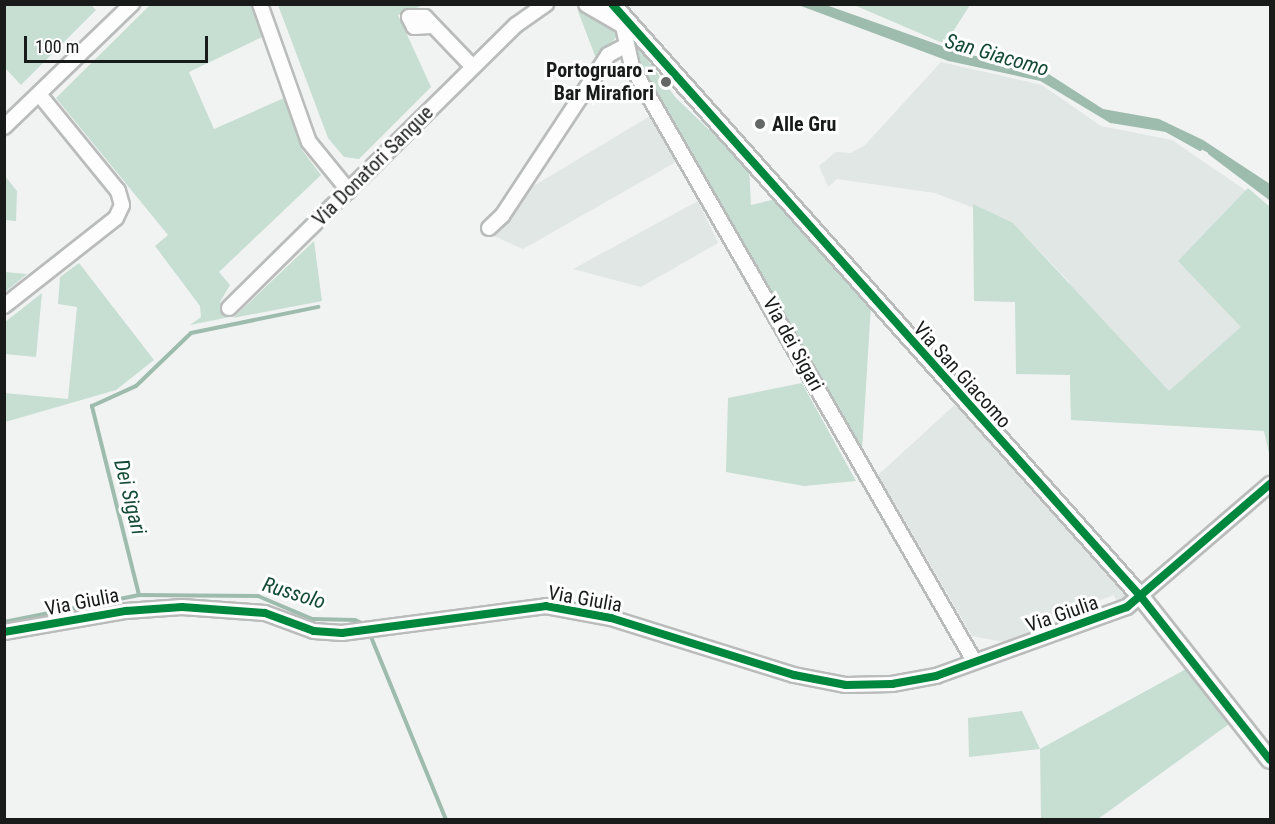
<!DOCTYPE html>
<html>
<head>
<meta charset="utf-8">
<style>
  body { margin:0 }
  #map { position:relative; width:1275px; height:824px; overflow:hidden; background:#f1f3f2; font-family:"Roboto Condensed",sans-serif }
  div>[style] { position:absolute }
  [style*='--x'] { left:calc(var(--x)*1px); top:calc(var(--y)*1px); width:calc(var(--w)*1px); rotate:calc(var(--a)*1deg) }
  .built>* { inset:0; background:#e0e7e4 }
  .green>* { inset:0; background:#c7ded3 }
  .water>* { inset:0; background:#9ebcae }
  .stream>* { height:4px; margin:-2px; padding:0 2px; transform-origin:2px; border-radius:2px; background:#9ebcae }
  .roads { filter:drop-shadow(2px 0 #babcbb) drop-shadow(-2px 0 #babcbb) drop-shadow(0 2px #babcbb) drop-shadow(0 -2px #babcbb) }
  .minor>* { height:14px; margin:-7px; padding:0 7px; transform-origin:7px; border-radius:7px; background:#fdfdfd }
  .tertiary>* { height:16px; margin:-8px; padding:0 8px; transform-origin:8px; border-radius:8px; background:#fdfdfd }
  .cycleway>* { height:8px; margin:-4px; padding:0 4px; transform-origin:4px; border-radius:4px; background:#00873e }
  .dots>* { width:16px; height:16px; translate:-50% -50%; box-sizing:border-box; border:3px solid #fff; border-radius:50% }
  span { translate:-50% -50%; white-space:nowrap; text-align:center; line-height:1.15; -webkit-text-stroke:6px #fff; paint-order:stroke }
  .poi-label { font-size:20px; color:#191a1a; font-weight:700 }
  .right { translate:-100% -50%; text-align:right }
  .left { translate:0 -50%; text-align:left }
  .street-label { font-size:20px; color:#191a1a }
  .water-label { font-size:21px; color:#134a36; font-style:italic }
  .frame { position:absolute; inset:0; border:6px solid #191a1a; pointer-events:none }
  .scale { position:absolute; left:24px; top:36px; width:184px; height:27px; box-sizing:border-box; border:3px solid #191a1a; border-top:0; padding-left:8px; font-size:18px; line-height:21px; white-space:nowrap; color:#191a1a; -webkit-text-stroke:4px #fff; paint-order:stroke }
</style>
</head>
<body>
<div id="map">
  <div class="built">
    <i style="clip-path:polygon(941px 62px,1042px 85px,1101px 126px,1172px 140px,1270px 207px,1270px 421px,1071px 420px,1069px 282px,1013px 223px,935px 193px,837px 179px,828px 187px,819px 166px,836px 152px,851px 153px,865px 145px)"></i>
    <i style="clip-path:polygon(650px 116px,676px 162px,523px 249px,492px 235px,525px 191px)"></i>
    <i style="clip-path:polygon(698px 201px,718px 243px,641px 287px,573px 269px)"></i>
    <i style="clip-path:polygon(960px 400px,1128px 593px,1126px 599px,1117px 602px,1114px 595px,1073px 610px,1075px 618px,1004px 642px,972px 636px,878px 475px)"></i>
  </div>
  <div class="green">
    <i style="clip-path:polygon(5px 4px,91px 5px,96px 10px,21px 85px,5px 68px)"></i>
    <i style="clip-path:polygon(150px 5px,251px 5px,262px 37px,189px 72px,214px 129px,284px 98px,302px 150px,321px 175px,219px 272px,230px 285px,220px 302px,230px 317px,190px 325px,201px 317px,200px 306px,155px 246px,168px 235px,56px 98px)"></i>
    <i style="clip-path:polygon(278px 5px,424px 5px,398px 15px,431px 87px,359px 159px,344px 157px,328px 138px)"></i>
    <i style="clip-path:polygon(854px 5px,970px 5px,945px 44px)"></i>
    <i style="clip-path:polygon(587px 10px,618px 35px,597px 61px,578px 11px)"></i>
    <i style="clip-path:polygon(631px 38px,676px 98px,749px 168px,751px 205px,776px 199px,871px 305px,862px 451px,636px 63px)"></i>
    <i style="clip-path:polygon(5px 176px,17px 191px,16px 221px,5px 220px)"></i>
    <i style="clip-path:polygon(1248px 188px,1270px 207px,1270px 458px,1264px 431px,1071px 420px,1070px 375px,1016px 374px,1015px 302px,974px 301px,973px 204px,1013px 223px,1169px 391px,1241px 327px,1178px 261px)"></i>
    <i style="clip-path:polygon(314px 241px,322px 301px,233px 318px)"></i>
    <i style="clip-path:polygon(79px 263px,154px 360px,116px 390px,5px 422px,5px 393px,68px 399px,77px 307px,58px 304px,60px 277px)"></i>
    <i style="clip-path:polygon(5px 272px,27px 274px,5px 292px)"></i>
    <i style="clip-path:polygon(42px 293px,36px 357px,5px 354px,5px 322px)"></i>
    <i style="clip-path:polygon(802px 383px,856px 481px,804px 486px,726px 472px,728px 398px)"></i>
    <i style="clip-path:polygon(1186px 669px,1229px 724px,1098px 819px,1041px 819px,1040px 749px,969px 757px,968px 718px,1022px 711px,1040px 749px)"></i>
  </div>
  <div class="water">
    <i style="clip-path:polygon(801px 5px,826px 5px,962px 53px,1044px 71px,1103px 109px,1159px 119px,1203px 140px,1270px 184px,1270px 198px,1214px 156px,1166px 130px,1111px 121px,1041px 79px,949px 59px)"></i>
  </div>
  <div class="stream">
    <i style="--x:801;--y:4;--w:158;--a:20.4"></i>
    <i style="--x:949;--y:59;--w:94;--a:12.3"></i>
    <i style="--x:1041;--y:79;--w:82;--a:31"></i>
    <i style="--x:1111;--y:121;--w:56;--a:9.3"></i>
    <i style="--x:1166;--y:130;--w:39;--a:29"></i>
    <i style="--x:1210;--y:153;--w:75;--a:36.9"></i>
    <i style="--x:139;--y:595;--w:195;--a:-104"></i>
    <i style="--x:92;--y:406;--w:48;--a:-24.4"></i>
    <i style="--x:136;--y:386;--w:76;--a:-43.9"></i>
    <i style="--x:191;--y:333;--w:130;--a:-11.6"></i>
    <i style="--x:4;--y:622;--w:138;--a:-11.3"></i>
    <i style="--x:139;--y:595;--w:119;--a:0.5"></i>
    <i style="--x:258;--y:596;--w:59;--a:23.1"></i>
    <i style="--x:312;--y:619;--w:43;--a:1.3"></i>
    <i style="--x:355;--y:620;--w:12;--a:24"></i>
    <i style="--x:369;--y:632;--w:203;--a:67.7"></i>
  </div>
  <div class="roads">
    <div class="minor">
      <i style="--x:260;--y:4;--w:146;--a:70.5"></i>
      <i style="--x:309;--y:142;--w:63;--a:50.8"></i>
      <i style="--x:431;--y:26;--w:17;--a:177"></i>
      <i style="--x:414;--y:27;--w:11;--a:-117"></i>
      <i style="--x:409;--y:17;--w:16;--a:0"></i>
      <i style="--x:425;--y:17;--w:69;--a:46.2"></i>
      <i style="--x:623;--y:26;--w:42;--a:77.6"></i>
      <i style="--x:632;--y:67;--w:683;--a:60.06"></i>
      <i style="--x:4;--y:127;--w:178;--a:-43.9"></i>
      <i style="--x:489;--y:228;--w:18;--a:-43"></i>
      <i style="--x:502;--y:216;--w:193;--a:-56.6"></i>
      <i style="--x:608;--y:55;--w:19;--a:-28"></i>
      <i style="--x:4;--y:306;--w:142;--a:-38.2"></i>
      <i style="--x:116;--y:218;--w:14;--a:-65"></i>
      <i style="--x:122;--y:205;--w:15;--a:-106"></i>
      <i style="--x:118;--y:191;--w:125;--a:-129.2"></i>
      <i style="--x:229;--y:308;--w:403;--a:-44.6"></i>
      <i style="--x:516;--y:25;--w:37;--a:-35"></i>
      <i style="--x:4;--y:632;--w:124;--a:-9.8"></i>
      <i style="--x:126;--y:611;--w:56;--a:-4.1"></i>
      <i style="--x:182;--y:607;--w:83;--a:4.1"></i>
      <i style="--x:265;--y:613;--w:52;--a:20.2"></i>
      <i style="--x:314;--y:631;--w:28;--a:4"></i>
      <i style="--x:342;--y:633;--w:206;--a:-7.5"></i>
      <i style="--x:546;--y:606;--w:66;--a:10.5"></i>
      <i style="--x:611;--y:618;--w:192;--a:17.3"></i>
      <i style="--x:794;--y:675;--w:53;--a:10.9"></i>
      <i style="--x:846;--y:685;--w:46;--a:-1.2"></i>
      <i style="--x:892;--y:684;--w:45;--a:-10.3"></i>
      <i style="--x:936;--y:676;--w:203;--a:-19.9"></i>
      <i style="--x:1127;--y:607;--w:189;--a:-40.7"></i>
    </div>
    <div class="tertiary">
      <i style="--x:587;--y:4;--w:39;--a:30"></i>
      <i style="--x:612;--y:4;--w:796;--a:48.26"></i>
      <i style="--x:1142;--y:598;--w:206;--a:51.7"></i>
    </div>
  </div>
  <div class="cycleway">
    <i style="--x:612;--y:4;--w:796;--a:48.26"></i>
    <i style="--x:1142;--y:598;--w:206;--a:51.7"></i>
    <i style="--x:4;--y:632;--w:124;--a:-9.8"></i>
    <i style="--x:126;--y:611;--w:56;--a:-4.1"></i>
    <i style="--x:182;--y:607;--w:83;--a:4.1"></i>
    <i style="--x:265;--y:613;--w:52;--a:20.2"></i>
    <i style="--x:314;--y:631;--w:28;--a:4"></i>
    <i style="--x:342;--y:633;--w:206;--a:-7.5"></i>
    <i style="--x:546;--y:606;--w:66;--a:10.5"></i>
    <i style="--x:611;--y:618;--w:192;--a:17.3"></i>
    <i style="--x:794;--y:675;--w:53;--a:10.9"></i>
    <i style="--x:846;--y:685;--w:46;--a:-1.2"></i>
    <i style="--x:892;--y:684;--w:45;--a:-10.3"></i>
    <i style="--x:936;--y:676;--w:203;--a:-19.9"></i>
    <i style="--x:1127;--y:607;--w:189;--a:-40.7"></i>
  </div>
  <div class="dots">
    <i style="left:666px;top:82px;background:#656666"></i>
    <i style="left:760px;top:124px;background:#656666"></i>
  </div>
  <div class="poi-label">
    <span class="right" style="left:654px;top:82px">Portogruaro -<br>Bar Mirafiori</span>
    <span class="left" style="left:772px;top:124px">Alle Gru</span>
  </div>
  <div class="street-label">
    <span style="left:373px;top:166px;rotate:-45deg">Via Donatori Sangue</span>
    <span style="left:793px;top:344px;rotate:61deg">Via dei Sigari</span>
    <span style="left:962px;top:375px;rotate:48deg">Via San Giacomo</span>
    <span style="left:585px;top:599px;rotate:10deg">Via Giulia</span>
    <span style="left:82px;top:602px;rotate:-11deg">Via Giulia</span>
    <span style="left:1062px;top:614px;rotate:-19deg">Via Giulia</span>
  </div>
  <div class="water-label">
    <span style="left:997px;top:55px;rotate:16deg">San Giacomo</span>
    <span style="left:130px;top:497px;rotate:76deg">Dei Sigari</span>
    <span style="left:294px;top:593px;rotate:17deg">Russolo</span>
  </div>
  <div class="frame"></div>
  <div class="scale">100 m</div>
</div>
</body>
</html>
